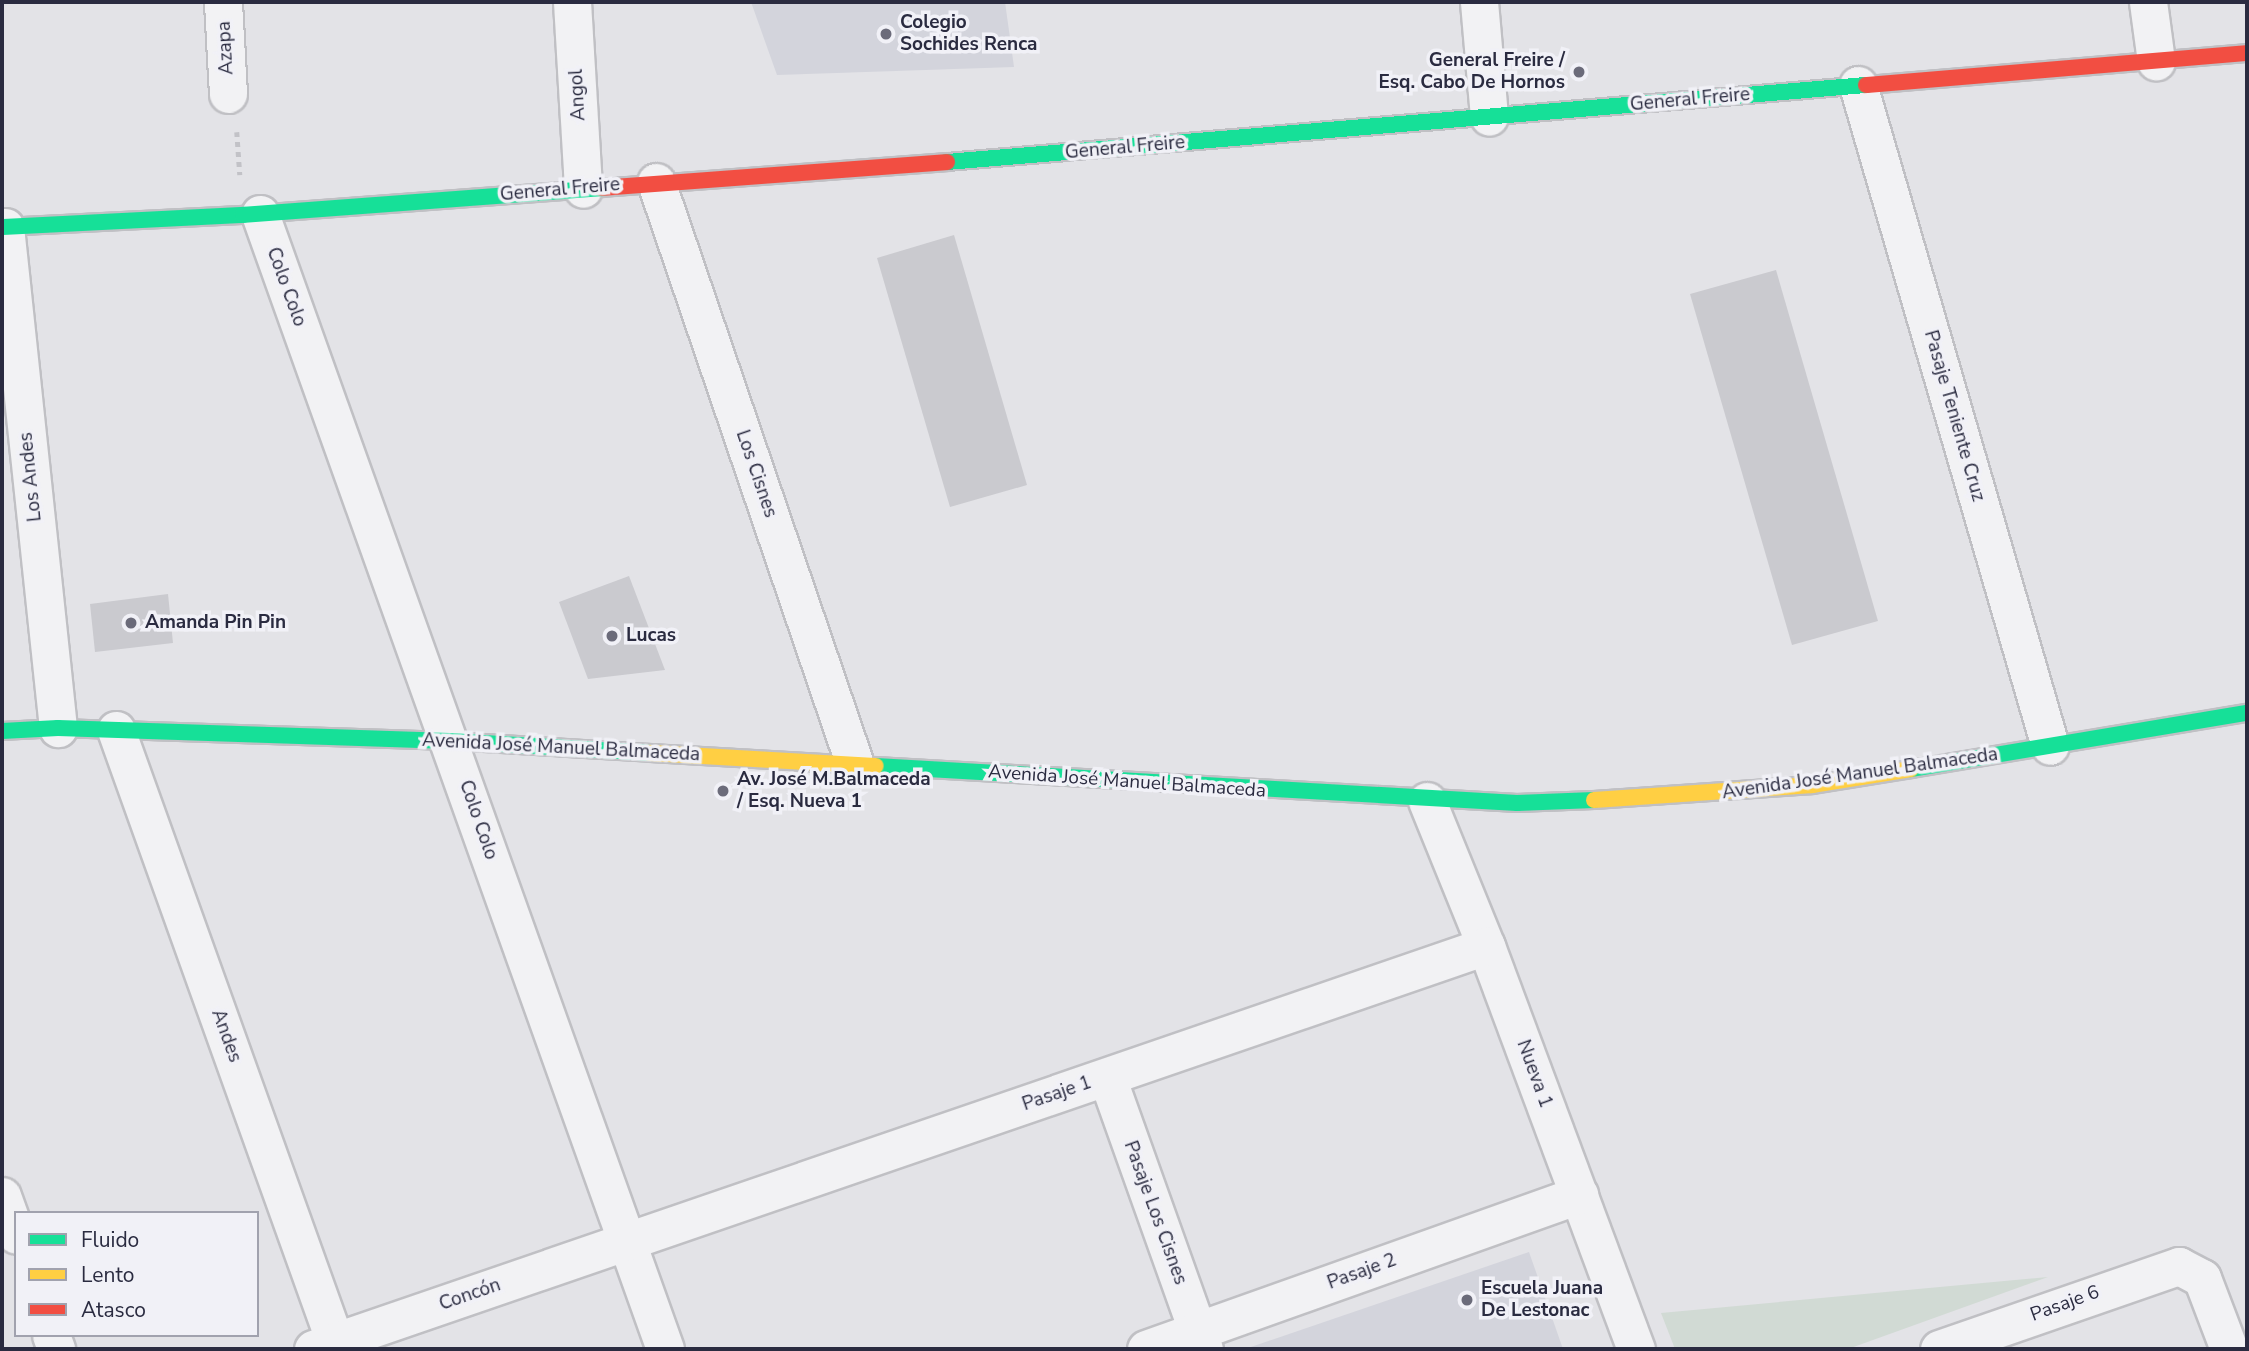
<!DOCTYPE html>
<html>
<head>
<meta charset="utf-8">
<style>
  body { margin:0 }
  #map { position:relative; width:2249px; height:1351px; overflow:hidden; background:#e3e3e7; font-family:"Nunito Sans",sans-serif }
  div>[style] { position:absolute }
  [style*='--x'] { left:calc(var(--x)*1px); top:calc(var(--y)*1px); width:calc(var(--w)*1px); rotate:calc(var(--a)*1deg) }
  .built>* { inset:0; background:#d3d4dc }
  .green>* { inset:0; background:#d1dad4 }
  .building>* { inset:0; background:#cacacf }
  .path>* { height:4.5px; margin-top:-2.25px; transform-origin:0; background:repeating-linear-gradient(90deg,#c2c2c7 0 5px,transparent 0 10px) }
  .roads { filter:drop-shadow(2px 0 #c0c0c4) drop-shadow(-2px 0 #c0c0c4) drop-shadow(0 2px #c0c0c4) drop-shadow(0 -2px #c0c0c4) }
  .street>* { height:37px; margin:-18.5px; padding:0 18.5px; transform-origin:18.5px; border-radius:18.5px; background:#f2f2f4 }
  .fast>* { height:16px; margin:-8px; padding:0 8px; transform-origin:8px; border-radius:8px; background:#16e098 }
  .slow>* { height:16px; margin:-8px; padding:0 8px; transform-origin:8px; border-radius:8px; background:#ffcf43 }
  .jam>* { height:16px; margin:-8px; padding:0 8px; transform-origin:8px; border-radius:8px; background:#f24e42 }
  .dots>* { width:19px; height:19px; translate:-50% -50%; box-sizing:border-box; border:4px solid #f1f1f7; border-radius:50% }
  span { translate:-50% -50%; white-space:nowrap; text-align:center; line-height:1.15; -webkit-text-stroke:7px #f1f1f7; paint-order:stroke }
  .poi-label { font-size:19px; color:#2a2b40; font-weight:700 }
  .left { translate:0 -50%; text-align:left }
  .right { translate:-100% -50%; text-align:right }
  .street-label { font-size:19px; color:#2a2b40 }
  .frame { position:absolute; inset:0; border:4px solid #2a2b40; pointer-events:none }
  .legend { position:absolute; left:14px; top:1211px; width:245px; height:126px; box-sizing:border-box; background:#f1f1f7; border:2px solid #a1a2ae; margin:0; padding:9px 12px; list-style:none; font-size:21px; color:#2a2b40 }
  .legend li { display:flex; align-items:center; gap:14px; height:35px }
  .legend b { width:35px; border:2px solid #a1a2ae }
</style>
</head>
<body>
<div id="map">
  <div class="built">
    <i style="clip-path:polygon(751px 2px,1005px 2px,1014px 67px,777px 75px)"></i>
    <i style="clip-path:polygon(1529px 1252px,1563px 1349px,1245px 1349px)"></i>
  </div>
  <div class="green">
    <i style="clip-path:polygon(2048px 1277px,1848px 1349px,1675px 1349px,1661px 1313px)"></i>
  </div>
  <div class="building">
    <i style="clip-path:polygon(954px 235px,1027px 485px,950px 507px,877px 258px)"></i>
    <i style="clip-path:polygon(1776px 270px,1878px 621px,1792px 645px,1690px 294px)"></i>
    <i style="clip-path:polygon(629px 576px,665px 670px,588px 679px,559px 602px)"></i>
    <i style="clip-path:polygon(168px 594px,173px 643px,95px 652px,90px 604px)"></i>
  </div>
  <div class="path">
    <i style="--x:237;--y:132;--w:43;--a:86"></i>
  </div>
  <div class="roads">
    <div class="street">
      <i style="--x:223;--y:2;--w:92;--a:86.9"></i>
      <i style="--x:572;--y:2;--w:187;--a:86.6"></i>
      <i style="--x:1479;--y:2;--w:115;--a:85"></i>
      <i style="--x:2148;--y:2;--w:60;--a:82.3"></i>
      <i style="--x:1858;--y:85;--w:688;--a:73.8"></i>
      <i style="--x:656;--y:182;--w:616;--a:71.15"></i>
      <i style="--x:260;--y:214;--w:1205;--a:70.36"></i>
      <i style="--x:5;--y:227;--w:504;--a:83.96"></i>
      <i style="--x:116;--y:730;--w:650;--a:70.31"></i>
      <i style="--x:1427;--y:801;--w:157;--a:67.9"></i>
      <i style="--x:1486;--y:946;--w:430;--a:69.6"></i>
      <i style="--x:1107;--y:1077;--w:289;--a:70.4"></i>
      <i style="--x:2;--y:1196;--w:41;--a:70.3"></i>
      <i style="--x:51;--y:1335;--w:15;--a:70"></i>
      <i style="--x:313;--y:1349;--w:1240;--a:-18.96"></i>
      <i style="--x:1146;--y:1349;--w:460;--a:-19.6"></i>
      <i style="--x:1939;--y:1349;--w:254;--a:-19.1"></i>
      <i style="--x:2179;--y:1266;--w:26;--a:28"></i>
      <i style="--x:2202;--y:1278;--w:76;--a:69.2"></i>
    </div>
    <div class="fast">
      <i style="--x:947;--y:162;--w:922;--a:-4.79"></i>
      <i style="--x:2;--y:227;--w:241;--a:-2.9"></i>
      <i style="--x:243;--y:215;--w:360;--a:-4.3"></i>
      <i style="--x:2;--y:731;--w:56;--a:-3.1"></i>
      <i style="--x:58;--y:728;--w:392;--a:1.9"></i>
      <i style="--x:450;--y:741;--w:200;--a:3.4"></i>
      <i style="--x:876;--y:766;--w:642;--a:3.3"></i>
      <i style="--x:1517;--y:803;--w:77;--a:-2.2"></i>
      <i style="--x:1911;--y:769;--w:341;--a:-9.5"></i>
    </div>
    <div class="slow">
      <i style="--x:650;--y:753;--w:226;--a:3.3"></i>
      <i style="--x:1594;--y:800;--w:219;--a:-3.9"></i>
      <i style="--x:1812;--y:785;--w:100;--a:-9.2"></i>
    </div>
    <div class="jam">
      <i style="--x:1866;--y:85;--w:382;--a:-4.8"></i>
      <i style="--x:602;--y:188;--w:346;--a:-4.3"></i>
    </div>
  </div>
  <div class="dots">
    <i style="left:886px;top:34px;background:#6b6b7a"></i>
    <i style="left:1579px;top:72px;background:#6b6b7a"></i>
    <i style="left:131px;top:623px;background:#6b6b7a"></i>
    <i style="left:612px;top:636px;background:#6b6b7a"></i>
    <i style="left:723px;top:791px;background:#6b6b7a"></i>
    <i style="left:1467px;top:1300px;background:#6b6b7a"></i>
  </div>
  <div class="poi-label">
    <span class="left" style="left:900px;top:34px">Colegio<br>Sochides Renca</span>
    <span class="right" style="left:1565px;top:72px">General Freire /<br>Esq. Cabo De Hornos</span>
    <span class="left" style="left:145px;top:623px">Amanda Pin Pin</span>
    <span class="left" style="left:626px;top:636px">Lucas</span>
    <span class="left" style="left:737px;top:791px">Av. José M.Balmaceda<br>/ Esq. Nueva 1</span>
    <span class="left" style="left:1481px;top:1300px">Escuela Juana<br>De Lestonac</span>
  </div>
  <div class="street-label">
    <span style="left:226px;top:48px;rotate:-93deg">Azapa</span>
    <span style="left:578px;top:95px;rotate:-93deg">Angol</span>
    <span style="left:1690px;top:100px;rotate:-5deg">General Freire</span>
    <span style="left:1125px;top:148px;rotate:-5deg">General Freire</span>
    <span style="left:560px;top:190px;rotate:-5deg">General Freire</span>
    <span style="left:286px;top:287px;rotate:70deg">Colo Colo</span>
    <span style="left:1954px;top:416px;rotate:74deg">Pasaje Teniente Cruz</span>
    <span style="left:756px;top:474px;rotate:71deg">Los Cisnes</span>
    <span style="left:31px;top:477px;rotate:-96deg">Los Andes</span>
    <span style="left:561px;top:748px;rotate:3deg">Avenida José Manuel Balmaceda</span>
    <span style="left:1860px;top:774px;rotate:-8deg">Avenida José Manuel Balmaceda</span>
    <span style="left:1127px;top:782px;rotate:4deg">Avenida José Manuel Balmaceda</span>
    <span style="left:478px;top:820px;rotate:71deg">Colo Colo</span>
    <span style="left:226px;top:1036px;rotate:70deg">Andes</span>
    <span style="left:1534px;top:1074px;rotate:70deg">Nueva 1</span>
    <span style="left:1057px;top:1094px;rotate:-19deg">Pasaje 1</span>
    <span style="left:1155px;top:1213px;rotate:70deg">Pasaje Los Cisnes</span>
    <span style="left:1362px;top:1272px;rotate:-20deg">Pasaje 2</span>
    <span style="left:470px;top:1295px;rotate:-19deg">Concón</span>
    <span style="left:2065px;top:1304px;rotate:-20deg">Pasaje 6</span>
  </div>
  <div class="frame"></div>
  <ul class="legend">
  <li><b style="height:9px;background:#16e098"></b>Fluido</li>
  <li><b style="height:9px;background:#ffcf43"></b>Lento</li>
  <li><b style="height:9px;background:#f24e42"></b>Atasco</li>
  </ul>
</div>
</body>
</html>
